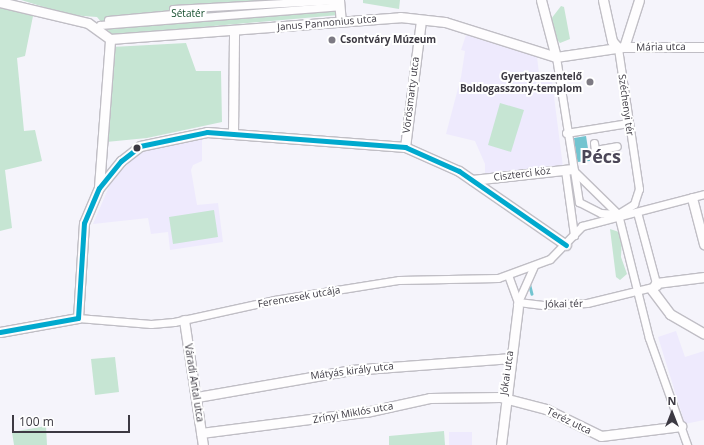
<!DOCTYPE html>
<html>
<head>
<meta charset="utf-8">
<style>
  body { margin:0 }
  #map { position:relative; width:704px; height:445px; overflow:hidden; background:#f5f4fb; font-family:"Open Sans",sans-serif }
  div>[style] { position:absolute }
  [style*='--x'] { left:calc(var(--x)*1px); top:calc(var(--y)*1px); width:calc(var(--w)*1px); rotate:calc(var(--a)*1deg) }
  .built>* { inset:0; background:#eeeafd }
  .green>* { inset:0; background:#c6e5d3 }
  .water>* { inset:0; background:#72c4d0 }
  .stream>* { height:2.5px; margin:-1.25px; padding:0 1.25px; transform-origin:1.25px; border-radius:1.25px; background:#72c4d0 }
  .roads { filter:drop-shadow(1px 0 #c0bec5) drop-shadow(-1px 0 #c0bec5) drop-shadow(0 1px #c0bec5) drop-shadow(0 -1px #c0bec5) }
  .pedestrian>* { height:7px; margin:-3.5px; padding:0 3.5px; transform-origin:3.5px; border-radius:3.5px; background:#fefdfe }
  .minor>* { height:9px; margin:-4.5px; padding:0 4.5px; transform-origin:4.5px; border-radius:4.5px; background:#fefdfe }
  .bus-1>* { height:5px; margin:-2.5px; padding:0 2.5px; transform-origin:2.5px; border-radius:2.5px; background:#00a9ce }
  .dots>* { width:11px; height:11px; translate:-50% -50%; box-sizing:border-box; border:2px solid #fff; border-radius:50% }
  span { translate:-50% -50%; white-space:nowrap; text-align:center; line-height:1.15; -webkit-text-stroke:4px #fff; paint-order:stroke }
  .park-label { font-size:10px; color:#134c2c }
  .street-label { font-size:10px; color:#3c3942 }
  .poi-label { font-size:10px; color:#3c3942; font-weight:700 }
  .left { translate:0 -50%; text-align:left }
  .right { translate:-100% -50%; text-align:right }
  .town-label { font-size:18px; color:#4c4758; font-weight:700 }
  .north { position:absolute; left:652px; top:393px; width:40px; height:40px; -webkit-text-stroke:3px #fff; paint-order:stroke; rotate:0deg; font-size:11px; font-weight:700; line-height:16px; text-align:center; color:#3c3942 }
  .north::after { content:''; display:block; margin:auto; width:14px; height:18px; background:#3c3942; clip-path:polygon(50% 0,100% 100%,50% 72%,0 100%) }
  .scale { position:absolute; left:12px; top:415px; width:118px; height:18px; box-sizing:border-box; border:2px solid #3c3942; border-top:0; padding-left:5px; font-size:12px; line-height:14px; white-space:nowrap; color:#3c3942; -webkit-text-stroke:3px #fff; paint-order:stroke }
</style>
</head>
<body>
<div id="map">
  <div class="built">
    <i style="clip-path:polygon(466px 35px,537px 57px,540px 81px,552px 81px,563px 167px,485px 176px,485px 164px,475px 141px,446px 134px,461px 77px,465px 51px,461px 50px)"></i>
    <i style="clip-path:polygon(202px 138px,202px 161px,193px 165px,191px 170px,197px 205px,218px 203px,223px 242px,170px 250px,168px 232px,151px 234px,148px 218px,93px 224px,111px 182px,141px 150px,160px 148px,160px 143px,179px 141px,179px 144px)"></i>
    <i style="clip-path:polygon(676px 331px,685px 357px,704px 351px,704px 420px,685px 424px,658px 337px)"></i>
    <i style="clip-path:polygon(449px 432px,472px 432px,472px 445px,449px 445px)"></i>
  </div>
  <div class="green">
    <i style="clip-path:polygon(21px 0,337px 0,339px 15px,112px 35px,97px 17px,70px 15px)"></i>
    <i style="clip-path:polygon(363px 0,400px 0,399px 9px,363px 3px)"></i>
    <i style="clip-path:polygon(561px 6px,564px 7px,570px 39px,560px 43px,555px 38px,551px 19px)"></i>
    <i style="clip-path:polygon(0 7px,33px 16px,25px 56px,17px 58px,24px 131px,35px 130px,42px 161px,5px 170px,12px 228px,0 231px)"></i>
    <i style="clip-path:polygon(186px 43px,196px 71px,221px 71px,222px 122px,147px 138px,106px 142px,112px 47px)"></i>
    <i style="clip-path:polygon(500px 103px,524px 110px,511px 152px,488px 145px)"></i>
    <i style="clip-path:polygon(214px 210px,218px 237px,173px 244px,169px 217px)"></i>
    <i style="clip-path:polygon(610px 229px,619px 232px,622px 238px,621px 257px,627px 274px,620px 280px,616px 277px)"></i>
    <i style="clip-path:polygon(115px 357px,119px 392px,95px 395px,91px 359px)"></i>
    <i style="clip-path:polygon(46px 426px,47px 445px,14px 445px,12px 432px)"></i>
    <i style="clip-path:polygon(444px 431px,445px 445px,389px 445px,389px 436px)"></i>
  </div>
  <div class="water">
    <i style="clip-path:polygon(586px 136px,590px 161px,577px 162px,574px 138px)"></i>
  </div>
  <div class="stream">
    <i style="--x:529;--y:282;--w:12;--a:76"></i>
  </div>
  <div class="roads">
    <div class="pedestrian">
      <i style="--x:108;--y:20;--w:65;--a:-5.3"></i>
      <i style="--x:173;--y:14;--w:5;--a:-90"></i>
      <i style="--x:173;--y:9;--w:166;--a:-3.1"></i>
      <i style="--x:97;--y:29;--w:5;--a:-53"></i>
      <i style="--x:100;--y:25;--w:240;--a:-4.5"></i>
      <i style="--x:556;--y:57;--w:147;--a:81"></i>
      <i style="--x:579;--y:202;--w:25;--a:27"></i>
      <i style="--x:601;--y:213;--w:17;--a:3"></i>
      <i style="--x:618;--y:214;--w:19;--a:-32"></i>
      <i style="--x:634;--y:204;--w:16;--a:-72"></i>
      <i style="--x:639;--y:189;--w:143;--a:-98.5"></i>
      <i style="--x:566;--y:133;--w:63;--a:-9.2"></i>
      <i style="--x:594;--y:143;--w:7;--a:82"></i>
      <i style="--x:595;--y:150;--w:22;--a:-10"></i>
      <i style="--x:572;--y:169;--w:64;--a:44.4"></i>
      <i style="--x:565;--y:170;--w:66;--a:82.1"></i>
      <i style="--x:637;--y:212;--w:73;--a:75"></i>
      <i style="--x:618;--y:214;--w:128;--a:76"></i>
      <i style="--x:649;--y:338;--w:114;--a:70.4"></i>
      <i style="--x:508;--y:275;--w:29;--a:70"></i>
      <i style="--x:518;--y:302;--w:25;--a:7"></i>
      <i style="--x:543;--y:305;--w:44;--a:-2.6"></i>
      <i style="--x:587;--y:303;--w:72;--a:-13.7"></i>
      <i style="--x:517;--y:304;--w:42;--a:-65.9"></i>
      <i style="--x:78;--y:318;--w:73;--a:4.7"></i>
      <i style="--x:151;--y:324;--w:23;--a:-5"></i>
      <i style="--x:174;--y:322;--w:102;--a:-12.4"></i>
      <i style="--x:274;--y:300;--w:127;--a:-9.1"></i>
      <i style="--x:399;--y:280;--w:99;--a:-1.2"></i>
      <i style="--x:498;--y:278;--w:55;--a:-20.1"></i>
      <i style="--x:550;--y:259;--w:46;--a:-45.9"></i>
      <i style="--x:582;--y:226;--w:126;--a:-14.7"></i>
    </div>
    <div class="minor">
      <i style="--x:339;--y:0;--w:22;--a:85"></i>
      <i style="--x:541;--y:0;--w:59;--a:75.3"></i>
      <i style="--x:603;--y:0;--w:42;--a:77.6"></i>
      <i style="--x:612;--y:41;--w:9;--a:49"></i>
      <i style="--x:0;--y:2;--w:90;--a:13.4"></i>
      <i style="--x:88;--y:23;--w:27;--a:36"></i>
      <i style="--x:110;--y:39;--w:291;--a:-4.3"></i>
      <i style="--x:400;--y:17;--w:45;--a:6.3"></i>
      <i style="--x:445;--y:22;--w:116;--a:17.5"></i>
      <i style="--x:556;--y:57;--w:69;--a:-8.4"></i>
      <i style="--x:624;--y:47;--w:80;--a:0"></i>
      <i style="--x:624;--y:47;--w:49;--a:-72.3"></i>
      <i style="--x:233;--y:132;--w:101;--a:-89.4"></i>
      <i style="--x:405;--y:147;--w:128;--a:-82.8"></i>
      <i style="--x:472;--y:180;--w:101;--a:-6.3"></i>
      <i style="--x:99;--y:187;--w:148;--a:-85.7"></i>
      <i style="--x:692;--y:198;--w:48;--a:75.4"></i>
      <i style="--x:704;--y:277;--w:48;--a:172.9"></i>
      <i style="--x:656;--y:283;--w:8;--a:120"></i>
      <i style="--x:652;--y:290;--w:30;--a:53"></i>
      <i style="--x:670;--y:314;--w:39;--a:30"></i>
      <i style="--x:184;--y:320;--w:126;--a:81.4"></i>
      <i style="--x:0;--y:332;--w:79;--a:-10.2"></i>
      <i style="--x:78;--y:318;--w:95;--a:-86.4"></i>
      <i style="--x:84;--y:223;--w:38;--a:-67"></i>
      <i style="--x:99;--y:188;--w:35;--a:-51"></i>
      <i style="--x:121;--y:161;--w:24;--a:-38"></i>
      <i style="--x:140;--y:146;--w:68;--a:-11.8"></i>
      <i style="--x:207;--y:132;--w:199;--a:4.3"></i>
      <i style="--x:405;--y:147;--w:59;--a:24"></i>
      <i style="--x:459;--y:171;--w:130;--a:34.7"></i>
      <i style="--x:197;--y:397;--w:156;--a:-9.9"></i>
      <i style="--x:351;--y:370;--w:158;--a:-4.3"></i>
      <i style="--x:201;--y:433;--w:166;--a:-7.3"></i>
      <i style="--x:366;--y:412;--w:66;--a:-12.3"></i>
      <i style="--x:430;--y:398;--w:70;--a:-0.8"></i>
      <i style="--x:500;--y:397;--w:48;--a:14.6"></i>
      <i style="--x:546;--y:409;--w:61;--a:26.1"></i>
      <i style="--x:601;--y:436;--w:81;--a:-7.1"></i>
      <i style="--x:501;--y:445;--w:139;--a:-83"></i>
    </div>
  </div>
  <div class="bus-1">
    <i style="--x:0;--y:332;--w:79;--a:-10.2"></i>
    <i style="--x:78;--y:318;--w:95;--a:-86.4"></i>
    <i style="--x:84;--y:223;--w:38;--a:-67"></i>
    <i style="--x:99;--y:188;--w:35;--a:-51"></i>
    <i style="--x:121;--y:161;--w:24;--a:-38"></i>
    <i style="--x:140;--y:146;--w:68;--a:-11.8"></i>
    <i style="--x:207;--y:132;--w:199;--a:4.3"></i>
    <i style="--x:405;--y:147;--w:59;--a:24"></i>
    <i style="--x:459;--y:171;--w:130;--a:34.7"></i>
  </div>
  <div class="dots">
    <i style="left:332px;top:40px;background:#7d7a83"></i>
    <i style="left:590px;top:82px;background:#7d7a83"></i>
    <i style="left:137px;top:148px;background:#3c3942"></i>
  </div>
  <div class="park-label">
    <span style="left:188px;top:14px">Sétatér</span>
  </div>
  <div class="street-label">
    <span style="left:327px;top:23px;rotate:-5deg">Janus Pannonius utca</span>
    <span style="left:661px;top:47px;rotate:-1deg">Mária utca</span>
    <span style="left:411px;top:95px;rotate:-83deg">Vörösmarty utca</span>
    <span style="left:626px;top:105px;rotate:82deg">Széchenyi tér</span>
    <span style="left:522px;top:174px;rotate:-7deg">Ciszterci köz</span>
    <span style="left:299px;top:297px;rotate:-10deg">Ferencesek utcája</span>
    <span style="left:564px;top:304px;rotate:-1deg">Jókai tér</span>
    <span style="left:352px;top:371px;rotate:-7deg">Mátyás király utca</span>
    <span style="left:507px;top:373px;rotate:-82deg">Jókai utca</span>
    <span style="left:194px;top:383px;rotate:81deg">Váradi Antal utca</span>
    <span style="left:353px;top:413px;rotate:-10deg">Zrínyi Miklós utca</span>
    <span style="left:569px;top:421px;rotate:26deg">Teréz utca</span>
  </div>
  <div class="poi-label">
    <span class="left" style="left:340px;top:40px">Csontváry Múzeum</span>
    <span class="right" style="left:582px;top:82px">Gyertyaszentelő<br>Boldogasszony-templom</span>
  </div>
  <div class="town-label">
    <span style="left:601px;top:156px">Pécs</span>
  </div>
  <div class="north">N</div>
  <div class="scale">100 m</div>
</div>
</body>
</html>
